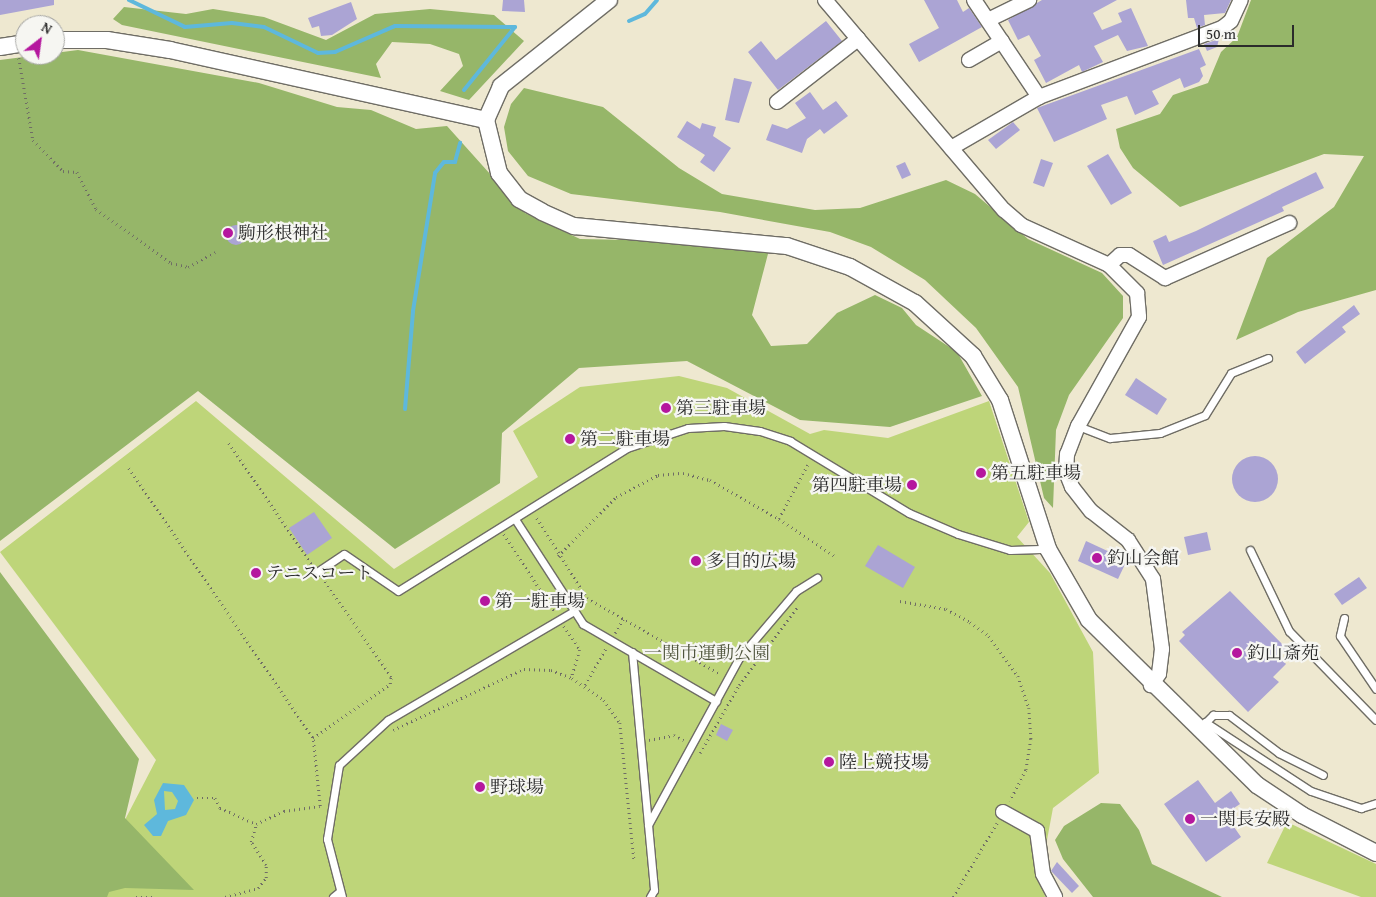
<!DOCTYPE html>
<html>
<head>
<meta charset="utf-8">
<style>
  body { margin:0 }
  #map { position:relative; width:1376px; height:897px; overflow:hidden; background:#eee8d0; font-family:"Gentium Book Plus","Noto Serif JP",serif }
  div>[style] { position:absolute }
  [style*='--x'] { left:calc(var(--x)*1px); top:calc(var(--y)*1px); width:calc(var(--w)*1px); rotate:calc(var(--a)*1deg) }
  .green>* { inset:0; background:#bed579 }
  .forest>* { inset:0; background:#96b669 }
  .water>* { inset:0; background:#5eb8dc }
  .stream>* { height:4px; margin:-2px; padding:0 2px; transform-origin:2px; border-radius:2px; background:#5eb8dc }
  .building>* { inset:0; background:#aba4d4 }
  .round { border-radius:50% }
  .path>* { height:2.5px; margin-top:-1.25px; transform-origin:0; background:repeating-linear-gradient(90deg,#6f6d65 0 1px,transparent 0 5px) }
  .roads { filter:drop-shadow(1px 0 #6f6d65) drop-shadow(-1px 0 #6f6d65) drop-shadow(0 1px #6f6d65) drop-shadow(0 -1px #6f6d65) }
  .service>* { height:7px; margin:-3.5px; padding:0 3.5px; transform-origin:3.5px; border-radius:3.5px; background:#fff }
  .minor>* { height:14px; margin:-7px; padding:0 7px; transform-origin:7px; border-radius:7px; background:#fff }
  .tertiary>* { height:16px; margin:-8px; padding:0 8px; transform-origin:8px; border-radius:8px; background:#fff }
  .dots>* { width:14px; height:14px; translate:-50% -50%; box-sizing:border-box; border:2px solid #f6f6f2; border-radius:50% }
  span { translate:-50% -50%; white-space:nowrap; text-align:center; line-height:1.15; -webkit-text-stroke:4.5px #f6f6f2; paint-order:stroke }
  .poi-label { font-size:18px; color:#2b2b2b }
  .left { translate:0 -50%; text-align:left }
  .right { translate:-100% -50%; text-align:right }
  .park-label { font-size:18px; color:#50563e }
  .north { position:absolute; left:15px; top:15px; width:50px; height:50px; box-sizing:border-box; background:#f6f6f2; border:1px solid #a5a5a2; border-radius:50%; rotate:30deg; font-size:14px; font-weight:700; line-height:20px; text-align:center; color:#2b2b2b }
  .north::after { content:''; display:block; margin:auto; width:18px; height:22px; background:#b5179e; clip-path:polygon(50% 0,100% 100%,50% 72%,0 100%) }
  .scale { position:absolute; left:1198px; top:25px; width:96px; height:22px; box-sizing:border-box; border:2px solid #2b2b2b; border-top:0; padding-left:6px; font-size:15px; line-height:18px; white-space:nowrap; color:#2b2b2b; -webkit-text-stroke:4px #f6f6f2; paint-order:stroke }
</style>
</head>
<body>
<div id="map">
  <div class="green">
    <i style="clip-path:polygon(679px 376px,727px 388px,810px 434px,824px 430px,888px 438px,989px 401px,1029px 522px,1017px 537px,1050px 573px,1093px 652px,1099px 773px,1053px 808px,1041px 872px,1045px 897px,85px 897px,156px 760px,0 552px,196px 401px,394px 569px,538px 477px,513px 431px,580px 387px)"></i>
    <i style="clip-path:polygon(1287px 822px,1376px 864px,1376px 897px,1361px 897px,1267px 863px)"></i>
  </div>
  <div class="forest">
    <i style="clip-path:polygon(1251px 0,1376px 0,1376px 290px,1298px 312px,1236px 340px,1267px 258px,1334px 207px,1364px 156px,1324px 154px,1180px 207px,1133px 168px,1120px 148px,1116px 129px,1160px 114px,1173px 95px,1208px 83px,1221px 52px,1237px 37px)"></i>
    <i style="clip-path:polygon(124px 7px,186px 14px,213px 9px,264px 17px,326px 40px,375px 14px,430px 9px,494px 15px,524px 41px,469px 100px,440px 91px,463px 66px,459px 54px,430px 44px,392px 42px,376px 64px,381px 78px,122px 25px,113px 19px)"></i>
    <i style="clip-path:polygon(78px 50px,259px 83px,337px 107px,371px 110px,416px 129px,447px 126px,525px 213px,580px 239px,676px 241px,769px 250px,752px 315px,771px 346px,807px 344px,837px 313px,875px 295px,902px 308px,916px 325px,957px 352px,982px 396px,890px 427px,800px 420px,687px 361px,579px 368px,502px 433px,500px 483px,395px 549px,198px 391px,0 541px,0 60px)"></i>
    <i style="clip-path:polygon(524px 88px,603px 107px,679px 168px,722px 194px,815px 210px,860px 208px,946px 180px,975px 194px,1028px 239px,1102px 273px,1123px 296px,1123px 318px,1069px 395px,1056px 430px,1053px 508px,1044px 498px,1018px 387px,976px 328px,925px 280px,871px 247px,830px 232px,720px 212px,571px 194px,528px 176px,508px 151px,504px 127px,511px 104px)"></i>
    <i style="clip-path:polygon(0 572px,139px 759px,125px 818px,194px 890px,125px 888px,109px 892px,107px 897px,0 897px)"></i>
    <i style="clip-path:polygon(1101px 803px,1120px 804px,1139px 830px,1152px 864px,1222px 897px,1093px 897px,1063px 859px,1055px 840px,1064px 826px)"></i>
  </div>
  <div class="water">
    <i style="clip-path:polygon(evenodd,163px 783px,184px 785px,194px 800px,186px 815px,168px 821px,161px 836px,153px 836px,144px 825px,157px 814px,154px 800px,163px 783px,164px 791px,172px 792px,178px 801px,175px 809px,165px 810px,164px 791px)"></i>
  </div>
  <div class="stream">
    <i style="--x:129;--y:0;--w:62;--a:25.7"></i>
    <i style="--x:185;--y:27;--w:47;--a:-4.9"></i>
    <i style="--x:232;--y:23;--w:32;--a:7"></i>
    <i style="--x:264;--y:27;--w:60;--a:25.7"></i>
    <i style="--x:318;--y:53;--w:17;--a:-3"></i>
    <i style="--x:335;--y:52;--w:65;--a:-23.4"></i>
    <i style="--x:395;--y:26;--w:120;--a:0.5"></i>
    <i style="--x:629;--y:21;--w:17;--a:-24"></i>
    <i style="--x:645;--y:14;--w:18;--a:-49"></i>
    <i style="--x:464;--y:90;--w:81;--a:-51"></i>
    <i style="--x:405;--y:409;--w:98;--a:-85.3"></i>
    <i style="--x:413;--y:311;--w:140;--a:-80.9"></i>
    <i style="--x:435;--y:173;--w:14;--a:-51"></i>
    <i style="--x:444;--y:162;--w:11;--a:0"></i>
    <i style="--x:455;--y:162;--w:20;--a:-75"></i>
  </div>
  <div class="building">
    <i style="clip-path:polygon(0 0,54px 0,54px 5px,0 15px)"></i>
    <i style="clip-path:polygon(503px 0,524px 0,525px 12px,502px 11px)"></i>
    <i style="clip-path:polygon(924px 0,957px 0,963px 12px,969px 8px,982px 27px,919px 62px,909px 44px,939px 28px)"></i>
    <i style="clip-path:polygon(1042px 0,1117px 0,1093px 13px,1102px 30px,1122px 22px,1118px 13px,1131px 8px,1148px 46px,1127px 51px,1118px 35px,1094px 46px,1103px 62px,1082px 72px,1079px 65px,1046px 83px,1034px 60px,1041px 56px,1029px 35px,1018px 40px,1008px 20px)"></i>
    <i style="clip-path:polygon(1186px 0,1231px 0,1225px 13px,1204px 15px,1205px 25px,1197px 28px,1194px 18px,1188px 18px)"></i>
    <i style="clip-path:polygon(351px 2px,357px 19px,332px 35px,321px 36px,319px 26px,312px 28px,308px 18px)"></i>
    <i style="clip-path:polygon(826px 21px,842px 41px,778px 90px,748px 52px,761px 41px,776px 60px)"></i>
    <i style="clip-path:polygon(1219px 39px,1217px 47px,1207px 51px,1204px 44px)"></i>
    <i style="clip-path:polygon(1199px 49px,1206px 65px,1200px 68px,1203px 76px,1199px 82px,1184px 88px,1180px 78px,1152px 91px,1159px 104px,1135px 115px,1127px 96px,1101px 105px,1107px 119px,1054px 142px,1037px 108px)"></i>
    <i style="clip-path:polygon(734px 78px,752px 82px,739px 123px,725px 120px)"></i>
    <i style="clip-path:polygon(810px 92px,823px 110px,836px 101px,848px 116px,824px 134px,820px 129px,807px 139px,802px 153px,766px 140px,772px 124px,787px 129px,806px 118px,795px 103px)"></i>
    <i style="clip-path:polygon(687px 121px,700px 129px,702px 123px,716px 127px,713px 136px,731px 148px,714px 172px,700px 162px,705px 155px,677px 137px)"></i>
    <i style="clip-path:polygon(1013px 122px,1020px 130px,996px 149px,988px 140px)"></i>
    <i style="clip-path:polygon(1108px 154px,1132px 193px,1111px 205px,1087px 166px)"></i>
    <i style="clip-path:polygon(1041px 159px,1053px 163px,1044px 187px,1033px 183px)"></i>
    <i style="clip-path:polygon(905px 162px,911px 175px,902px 179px,896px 166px)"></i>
    <i style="clip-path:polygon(1316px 172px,1324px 188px,1282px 207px,1284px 211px,1163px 265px,1153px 241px,1166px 235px,1169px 242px,1196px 231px)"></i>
    <i class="round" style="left:226px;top:225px;width:20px;height:20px"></i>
    <i style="clip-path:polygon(1354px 305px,1360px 314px,1342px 327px,1346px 332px,1305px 364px,1296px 352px)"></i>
    <i style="clip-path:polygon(1136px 378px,1167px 399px,1157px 415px,1125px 395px)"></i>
    <i class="round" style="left:1232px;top:456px;width:46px;height:46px"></i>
    <i style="clip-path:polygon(314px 512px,332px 538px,307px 555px,289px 528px)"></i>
    <i style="clip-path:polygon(1207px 532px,1211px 550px,1188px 555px,1184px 537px)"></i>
    <i style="clip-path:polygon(1086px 541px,1127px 560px,1118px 579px,1078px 561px)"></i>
    <i style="clip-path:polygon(878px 545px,915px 567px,903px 588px,865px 566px)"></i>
    <i style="clip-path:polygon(1359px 577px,1367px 588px,1342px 605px,1334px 594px)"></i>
    <i style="clip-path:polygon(1230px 591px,1287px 649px,1279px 656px,1286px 664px,1273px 677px,1279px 682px,1248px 712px,1179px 641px,1185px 635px,1182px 632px)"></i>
    <i style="clip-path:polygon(721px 724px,733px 730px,727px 741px,716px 735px)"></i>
    <i style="clip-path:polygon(1198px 780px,1215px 803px,1231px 791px,1240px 804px,1225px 814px,1241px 837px,1206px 862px,1164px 804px)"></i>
    <i style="clip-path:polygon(1057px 862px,1079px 886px,1072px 893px,1051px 871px)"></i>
  </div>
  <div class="path">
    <i style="--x:19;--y:58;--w:83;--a:80.3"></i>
    <i style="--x:33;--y:140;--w:43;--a:45.9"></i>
    <i style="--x:63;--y:171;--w:14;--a:4"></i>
    <i style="--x:77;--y:172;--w:42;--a:62.8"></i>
    <i style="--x:96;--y:209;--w:92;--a:35.8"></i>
    <i style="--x:171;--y:263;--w:17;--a:13"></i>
    <i style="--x:188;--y:267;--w:31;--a:-29"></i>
    <i style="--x:229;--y:443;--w:149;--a:55.7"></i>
    <i style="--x:808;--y:465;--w:61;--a:118.2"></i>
    <i style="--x:779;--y:519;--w:67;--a:33.5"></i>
    <i style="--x:129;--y:468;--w:327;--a:55.7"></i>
    <i style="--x:313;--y:738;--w:94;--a:-35"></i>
    <i style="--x:390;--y:684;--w:7;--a:-82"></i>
    <i style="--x:391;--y:677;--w:121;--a:-124.9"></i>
    <i style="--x:537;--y:518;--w:94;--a:58"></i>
    <i style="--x:587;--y:598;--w:153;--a:29.7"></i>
    <i style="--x:504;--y:534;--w:92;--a:57"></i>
    <i style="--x:558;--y:556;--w:83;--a:-45.5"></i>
    <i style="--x:616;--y:497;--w:47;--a:-27.6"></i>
    <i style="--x:658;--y:475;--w:25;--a:-5"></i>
    <i style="--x:683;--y:473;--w:28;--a:15"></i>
    <i style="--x:710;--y:480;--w:79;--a:29.5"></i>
    <i style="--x:900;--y:601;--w:47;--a:9.9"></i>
    <i style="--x:946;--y:609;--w:27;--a:28"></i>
    <i style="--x:970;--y:622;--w:24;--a:36"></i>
    <i style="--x:989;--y:636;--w:49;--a:54.1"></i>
    <i style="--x:1018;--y:676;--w:34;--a:71"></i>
    <i style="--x:1029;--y:708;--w:31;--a:86"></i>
    <i style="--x:1031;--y:739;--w:31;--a:99"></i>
    <i style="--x:1026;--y:770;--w:35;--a:117"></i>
    <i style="--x:564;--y:626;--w:29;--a:56"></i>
    <i style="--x:580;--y:650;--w:28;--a:107"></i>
    <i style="--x:615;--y:633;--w:16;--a:-60"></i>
    <i style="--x:585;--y:685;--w:43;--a:-60.4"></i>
    <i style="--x:393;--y:730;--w:145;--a:-25"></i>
    <i style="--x:524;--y:669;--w:27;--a:2"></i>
    <i style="--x:551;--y:670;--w:22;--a:21"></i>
    <i style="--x:572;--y:678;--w:39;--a:35"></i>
    <i style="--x:604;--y:700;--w:28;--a:55"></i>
    <i style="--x:620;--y:723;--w:137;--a:84.1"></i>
    <i style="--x:649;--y:740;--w:25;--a:-11"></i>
    <i style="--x:674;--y:735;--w:11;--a:27"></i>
    <i style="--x:700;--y:753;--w:78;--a:-60.2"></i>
    <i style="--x:739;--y:685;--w:99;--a:-53.2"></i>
    <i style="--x:197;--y:798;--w:18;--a:0"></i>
    <i style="--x:215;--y:798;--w:11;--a:63"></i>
    <i style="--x:220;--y:808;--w:39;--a:24"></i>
    <i style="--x:136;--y:897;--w:20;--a:0"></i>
    <i style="--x:225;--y:897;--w:34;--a:-15"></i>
    <i style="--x:258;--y:888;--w:13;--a:-51"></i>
    <i style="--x:266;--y:878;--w:13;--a:-90"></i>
    <i style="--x:266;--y:865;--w:27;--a:-123"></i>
    <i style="--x:251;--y:842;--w:19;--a:-74"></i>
    <i style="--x:256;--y:824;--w:31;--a:-25"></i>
    <i style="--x:284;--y:811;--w:36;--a:-8"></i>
    <i style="--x:320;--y:806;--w:68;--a:-95.9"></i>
    <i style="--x:953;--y:897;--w:86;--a:-59.3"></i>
  </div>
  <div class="roads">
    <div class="service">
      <i style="--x:1078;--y:426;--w:34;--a:21"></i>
      <i style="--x:1110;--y:438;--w:50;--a:-5.7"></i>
      <i style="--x:1160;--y:433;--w:48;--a:-21.8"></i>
      <i style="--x:1205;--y:415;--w:49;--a:-58.2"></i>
      <i style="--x:1231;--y:373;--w:40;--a:-22"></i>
      <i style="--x:515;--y:519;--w:125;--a:57.1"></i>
      <i style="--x:583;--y:624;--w:154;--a:30.1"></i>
      <i style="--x:1250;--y:550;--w:90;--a:64.3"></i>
      <i style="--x:1289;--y:631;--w:124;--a:45.7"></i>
      <i style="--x:317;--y:572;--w:32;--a:-34"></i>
      <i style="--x:344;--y:554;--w:65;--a:34.4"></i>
      <i style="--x:398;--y:591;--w:270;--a:-32"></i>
      <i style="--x:627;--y:448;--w:64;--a:-18.2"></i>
      <i style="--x:688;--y:428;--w:36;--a:-3"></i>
      <i style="--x:724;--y:426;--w:36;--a:8"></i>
      <i style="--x:760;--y:431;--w:32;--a:18"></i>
      <i style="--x:790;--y:441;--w:139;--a:31.2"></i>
      <i style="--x:909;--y:513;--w:53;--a:23.2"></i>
      <i style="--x:958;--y:534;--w:54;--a:17.1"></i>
      <i style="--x:1010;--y:550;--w:38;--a:-2"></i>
      <i style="--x:1344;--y:618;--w:18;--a:103"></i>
      <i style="--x:1340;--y:636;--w:64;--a:55.8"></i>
      <i style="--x:632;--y:652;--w:239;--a:84.7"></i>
      <i style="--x:654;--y:890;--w:8;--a:120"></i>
      <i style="--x:1205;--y:722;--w:126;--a:33.1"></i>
      <i style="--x:1311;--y:791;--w:53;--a:18.8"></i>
      <i style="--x:1361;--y:808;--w:16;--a:-18"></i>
      <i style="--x:1204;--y:724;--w:13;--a:-45"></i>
      <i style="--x:1213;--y:715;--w:16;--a:0"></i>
      <i style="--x:1229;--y:715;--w:63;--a:37.2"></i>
      <i style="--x:1279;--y:753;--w:49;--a:26.6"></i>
      <i style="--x:648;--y:825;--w:190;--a:-61.4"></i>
      <i style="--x:739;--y:658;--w:88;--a:-49.6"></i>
      <i style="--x:796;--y:591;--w:25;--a:-32"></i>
      <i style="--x:333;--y:897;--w:8;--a:-40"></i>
      <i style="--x:342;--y:897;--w:60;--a:-104.5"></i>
      <i style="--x:327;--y:839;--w:75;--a:-80.8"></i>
      <i style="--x:339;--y:765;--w:67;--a:-42.6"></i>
      <i style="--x:388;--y:720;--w:216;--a:-30.4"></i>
    </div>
    <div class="minor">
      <i style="--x:825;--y:0;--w:276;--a:49.6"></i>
      <i style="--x:1004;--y:210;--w:23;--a:41"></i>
      <i style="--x:1021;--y:225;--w:97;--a:24.4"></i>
      <i style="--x:1109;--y:265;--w:40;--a:45"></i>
      <i style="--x:1137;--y:293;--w:24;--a:85"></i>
      <i style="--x:1139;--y:317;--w:125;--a:119.2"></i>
      <i style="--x:1078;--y:426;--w:30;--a:111"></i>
      <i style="--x:1067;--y:454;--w:18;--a:93"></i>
      <i style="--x:1066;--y:472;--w:16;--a:68"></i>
      <i style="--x:1072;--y:487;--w:31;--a:52"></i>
      <i style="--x:1091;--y:511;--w:47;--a:38.1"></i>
      <i style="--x:1128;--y:540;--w:46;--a:57.3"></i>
      <i style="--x:1153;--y:579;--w:71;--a:82.7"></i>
      <i style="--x:1162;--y:649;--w:25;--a:97"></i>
      <i style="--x:1159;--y:674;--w:14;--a:126"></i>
      <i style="--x:974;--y:0;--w:117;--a:56.2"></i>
      <i style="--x:988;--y:20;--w:46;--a:-26"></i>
      <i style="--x:969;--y:60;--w:38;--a:-30"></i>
      <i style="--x:777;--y:102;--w:103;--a:-37.9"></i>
      <i style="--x:951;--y:148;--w:102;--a:-30.1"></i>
      <i style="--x:1039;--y:97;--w:196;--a:-20.7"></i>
      <i style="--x:1222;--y:28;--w:11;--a:-38"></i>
      <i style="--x:1231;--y:21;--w:23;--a:-65"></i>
      <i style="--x:1109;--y:265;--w:15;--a:-42"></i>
      <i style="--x:1120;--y:255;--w:9;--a:0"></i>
      <i style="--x:1129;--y:255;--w:43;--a:32.6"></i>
      <i style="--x:1165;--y:278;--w:136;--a:-23.9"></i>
      <i style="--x:1003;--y:812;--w:39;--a:29"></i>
      <i style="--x:1037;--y:831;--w:43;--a:82.1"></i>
      <i style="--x:1043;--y:874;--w:26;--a:62"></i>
    </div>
    <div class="tertiary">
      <i style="--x:55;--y:40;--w:52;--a:0"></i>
      <i style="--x:107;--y:40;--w:64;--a:9"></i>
      <i style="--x:170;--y:50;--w:324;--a:12.5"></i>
      <i style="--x:486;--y:120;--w:37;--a:-66"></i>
      <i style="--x:501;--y:86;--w:138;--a:-38.5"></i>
      <i style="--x:0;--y:47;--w:25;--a:-9"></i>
      <i style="--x:486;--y:120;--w:55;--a:76.2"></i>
      <i style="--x:499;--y:173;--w:33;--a:52"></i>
      <i style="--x:519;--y:199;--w:26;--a:29"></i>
      <i style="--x:542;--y:212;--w:35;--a:24"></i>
      <i style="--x:574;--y:226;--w:214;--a:5.4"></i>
      <i style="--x:787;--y:246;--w:66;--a:18.4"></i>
      <i style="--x:850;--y:267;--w:74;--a:29"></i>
      <i style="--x:915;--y:303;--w:79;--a:42.4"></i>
      <i style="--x:973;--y:356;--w:52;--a:58.5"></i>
      <i style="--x:1000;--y:400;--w:157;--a:72.1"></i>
      <i style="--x:1048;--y:549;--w:82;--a:60"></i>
      <i style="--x:1089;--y:620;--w:235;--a:44.5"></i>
      <i style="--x:1257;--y:785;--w:54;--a:33.7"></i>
      <i style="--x:1302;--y:815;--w:83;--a:27.2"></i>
    </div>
  </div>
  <div class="dots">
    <i style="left:228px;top:233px;background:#b5179e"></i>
    <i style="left:666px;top:408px;background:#b5179e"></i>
    <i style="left:570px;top:439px;background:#b5179e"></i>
    <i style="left:981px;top:473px;background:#b5179e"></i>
    <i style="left:912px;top:485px;background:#b5179e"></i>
    <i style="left:1097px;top:558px;background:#b5179e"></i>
    <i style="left:696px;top:561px;background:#b5179e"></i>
    <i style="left:256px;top:573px;background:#b5179e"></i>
    <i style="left:485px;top:601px;background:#b5179e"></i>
    <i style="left:1237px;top:653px;background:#b5179e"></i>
    <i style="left:829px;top:762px;background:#b5179e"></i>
    <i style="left:480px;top:787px;background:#b5179e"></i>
    <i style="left:1190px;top:819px;background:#b5179e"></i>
  </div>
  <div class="poi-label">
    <span class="left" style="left:238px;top:233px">駒形根神社</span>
    <span class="left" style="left:676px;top:408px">第三駐車場</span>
    <span class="left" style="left:580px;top:439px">第二駐車場</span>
    <span class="left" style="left:991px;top:473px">第五駐車場</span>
    <span class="right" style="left:902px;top:485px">第四駐車場</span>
    <span class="left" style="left:1107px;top:558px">釣山会館</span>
    <span class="left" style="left:706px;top:561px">多目的広場</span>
    <span class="left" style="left:266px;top:573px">テニスコート</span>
    <span class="left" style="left:495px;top:601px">第一駐車場</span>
    <span class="left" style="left:1247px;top:653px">釣山斎苑</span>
    <span class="left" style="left:839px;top:762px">陸上競技場</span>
    <span class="left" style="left:490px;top:787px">野球場</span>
    <span class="left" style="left:1200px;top:819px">一関長安殿</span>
  </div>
  <div class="park-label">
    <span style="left:707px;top:653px">一関市運動公園</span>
  </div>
  <div class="north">N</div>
  <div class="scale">50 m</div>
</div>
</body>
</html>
